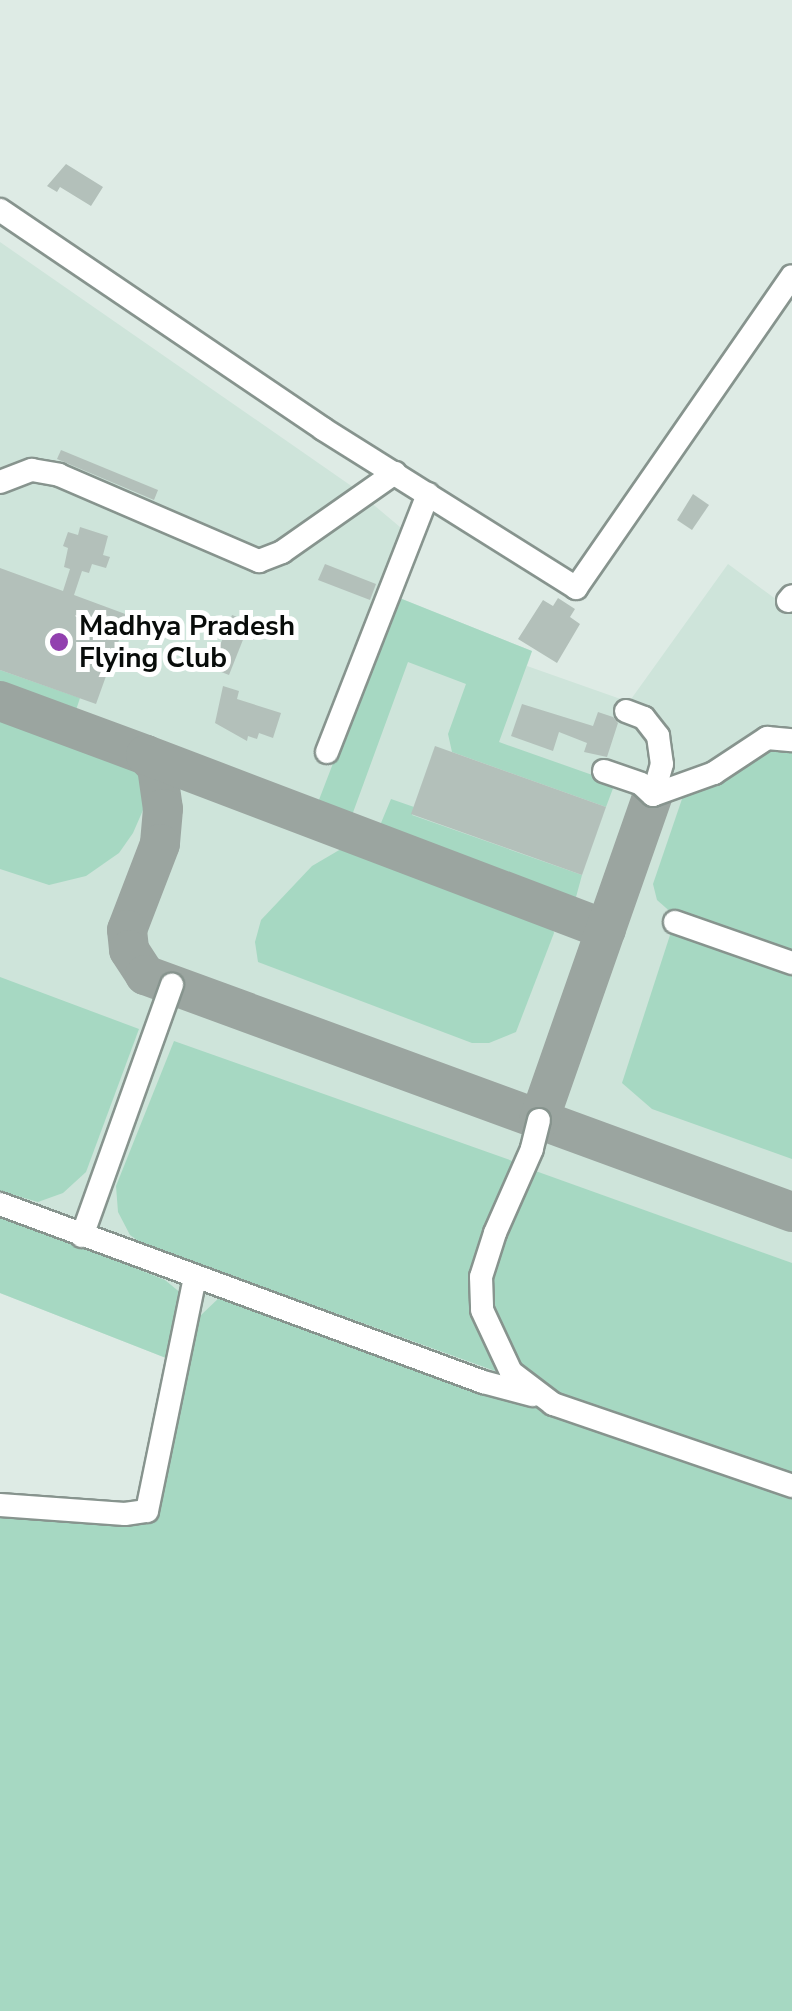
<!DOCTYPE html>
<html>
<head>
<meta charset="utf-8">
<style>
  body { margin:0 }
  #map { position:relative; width:792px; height:2011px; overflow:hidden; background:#deebe5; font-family:"Nunito Sans",sans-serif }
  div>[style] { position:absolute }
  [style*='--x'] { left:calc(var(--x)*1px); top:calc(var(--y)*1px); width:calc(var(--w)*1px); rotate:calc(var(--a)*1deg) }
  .built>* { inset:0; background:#cee4da }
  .green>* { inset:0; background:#a6d8c2 }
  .taxiway>* { height:40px; margin:-20px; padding:0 20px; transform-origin:20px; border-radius:20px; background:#9ba5a0 }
  .building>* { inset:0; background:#b3c0ba }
  .roads { filter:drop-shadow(2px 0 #87948e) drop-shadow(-2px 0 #87948e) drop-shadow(0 2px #87948e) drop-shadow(0 -2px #87948e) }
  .minor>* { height:22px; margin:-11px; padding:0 11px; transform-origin:11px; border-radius:11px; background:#fff }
  .dots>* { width:28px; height:28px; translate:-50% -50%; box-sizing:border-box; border:5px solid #fff; border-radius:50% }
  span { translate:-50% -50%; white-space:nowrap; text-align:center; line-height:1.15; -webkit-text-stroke:10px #fff; paint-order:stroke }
  .poi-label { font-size:28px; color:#080c0a; font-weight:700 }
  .left { translate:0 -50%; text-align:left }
</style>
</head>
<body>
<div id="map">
  <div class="built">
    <i style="clip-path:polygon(0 242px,350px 485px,419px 543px,397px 597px,532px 651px,527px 666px,629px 702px,728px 564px,792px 611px,792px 2011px,0 2011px,0 1494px,140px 1503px,166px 1358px,0 1293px)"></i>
  </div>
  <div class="green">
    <i style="clip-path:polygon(397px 597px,532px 651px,499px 742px,615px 783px,606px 807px,452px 752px,448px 734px,466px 684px,408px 662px,351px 818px,317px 805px)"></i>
    <i style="clip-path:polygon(0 670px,80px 698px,73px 719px,0 692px)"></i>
    <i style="clip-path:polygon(0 709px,120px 754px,149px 783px,150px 794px,133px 833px,119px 853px,86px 876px,49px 885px,0 869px)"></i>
    <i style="clip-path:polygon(792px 747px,792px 958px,674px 915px,657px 900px,653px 884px,683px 796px,757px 748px)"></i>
    <i style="clip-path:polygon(391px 799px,414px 807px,412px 815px,582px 875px,576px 897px,563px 901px,376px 835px)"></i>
    <i style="clip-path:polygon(341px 849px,382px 855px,551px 921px,554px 933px,516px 1032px,489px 1043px,472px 1043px,258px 962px,255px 942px,261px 920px,312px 866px)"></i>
    <i style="clip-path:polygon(671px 932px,792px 967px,792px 1159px,652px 1109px,622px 1083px)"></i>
    <i style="clip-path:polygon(0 977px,139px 1029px,86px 1172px,63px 1193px,38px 1202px,0 1191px)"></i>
    <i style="clip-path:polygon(174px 1041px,521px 1164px,478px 1268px,509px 1376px,141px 1243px,130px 1235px,118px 1212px,116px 1186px)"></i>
    <i style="clip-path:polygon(530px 1169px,792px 1263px,792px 1481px,553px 1398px,498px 1343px,485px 1278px)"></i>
    <i style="clip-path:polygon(0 1214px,165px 1280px,182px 1294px,144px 1505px,0 1500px,0 1494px,140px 1503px,166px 1358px,0 1293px)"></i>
    <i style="clip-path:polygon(221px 1296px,792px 1492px,792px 2011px,0 2011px,0 1510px,142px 1519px,193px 1333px,200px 1316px)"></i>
  </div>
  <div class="taxiway">
    <i style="--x:0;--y:701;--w:156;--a:20.3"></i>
    <i style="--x:146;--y:755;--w:16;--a:47"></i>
    <i style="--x:157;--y:767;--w:42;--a:81.9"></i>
    <i style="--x:163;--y:809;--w:35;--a:95"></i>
    <i style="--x:160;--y:844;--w:92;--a:111"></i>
    <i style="--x:127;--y:930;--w:20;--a:84"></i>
    <i style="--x:129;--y:950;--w:30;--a:57"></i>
    <i style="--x:145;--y:975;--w:689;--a:20.12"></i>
    <i style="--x:146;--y:755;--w:492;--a:20.8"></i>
    <i style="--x:539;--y:1120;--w:344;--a:-70.7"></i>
  </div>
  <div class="building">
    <i style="clip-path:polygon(66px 164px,103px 187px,91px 206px,60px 187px,57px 192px,47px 186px)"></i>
    <i style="clip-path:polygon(61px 450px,158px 490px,154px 500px,57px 459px)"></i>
    <i style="clip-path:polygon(693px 494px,709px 505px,692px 530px,677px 520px)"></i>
    <i style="clip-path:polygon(80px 527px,108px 536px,103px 555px,110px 557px,106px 568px,92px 564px,89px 573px,82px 571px,74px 595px,128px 615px,96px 704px,0 670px,0 568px,63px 591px,70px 569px,64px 567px,68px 548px,63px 546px,68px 532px,78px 535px)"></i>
    <i style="clip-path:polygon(325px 564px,376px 584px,370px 600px,318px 580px)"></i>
    <i style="clip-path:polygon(558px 598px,575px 609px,570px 617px,580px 624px,557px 663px,518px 639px,543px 600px,553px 606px)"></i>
    <i style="clip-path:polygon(232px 615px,250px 622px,229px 675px,211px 668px)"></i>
    <i style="clip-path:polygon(223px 686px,239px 691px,237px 699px,281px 713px,273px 738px,259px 733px,257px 739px,248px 736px,247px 741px,215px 723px)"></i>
    <i style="clip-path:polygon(522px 704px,593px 726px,598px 712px,613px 717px,618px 723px,607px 757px,584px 752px,587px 743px,559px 732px,553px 751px,511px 736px)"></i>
    <i style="clip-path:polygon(435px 746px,606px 807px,582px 875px,411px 814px)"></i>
  </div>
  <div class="roads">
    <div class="minor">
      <i style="--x:0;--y:210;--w:390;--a:34.1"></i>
      <i style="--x:323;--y:429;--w:299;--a:32.1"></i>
      <i style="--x:576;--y:588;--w:379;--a:-55.3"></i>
      <i style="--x:0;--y:482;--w:34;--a:-21"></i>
      <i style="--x:32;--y:470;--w:27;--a:10"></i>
      <i style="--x:59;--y:475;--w:218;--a:23.3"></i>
      <i style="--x:259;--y:561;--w:25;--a:-21"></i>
      <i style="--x:282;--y:552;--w:138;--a:-35"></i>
      <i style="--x:788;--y:601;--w:6;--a:-51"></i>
      <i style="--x:626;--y:711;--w:19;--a:21"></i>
      <i style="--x:644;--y:718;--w:23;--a:52"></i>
      <i style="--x:658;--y:736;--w:28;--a:82"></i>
      <i style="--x:662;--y:764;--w:32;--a:106"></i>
      <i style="--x:327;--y:752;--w:277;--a:-68.6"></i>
      <i style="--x:604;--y:771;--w:39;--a:19"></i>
      <i style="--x:641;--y:784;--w:16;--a:43"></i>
      <i style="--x:653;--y:795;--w:65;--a:-19.8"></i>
      <i style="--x:714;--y:773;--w:64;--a:-33.4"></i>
      <i style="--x:767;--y:738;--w:25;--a:5"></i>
      <i style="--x:675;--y:922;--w:124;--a:19.3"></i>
      <i style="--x:539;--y:1120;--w:30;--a:104"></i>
      <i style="--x:532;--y:1149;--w:92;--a:113.8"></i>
      <i style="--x:495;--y:1233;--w:46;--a:107.7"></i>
      <i style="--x:481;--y:1277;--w:33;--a:88"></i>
      <i style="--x:482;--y:1310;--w:68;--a:64.9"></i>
      <i style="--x:511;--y:1372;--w:53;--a:37.3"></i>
      <i style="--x:553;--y:1404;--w:253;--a:18.9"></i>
      <i style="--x:0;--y:1204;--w:515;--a:20.23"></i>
      <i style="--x:483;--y:1382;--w:51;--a:14.9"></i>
      <i style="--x:82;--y:1236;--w:267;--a:-70.3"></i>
      <i style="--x:0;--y:1505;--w:125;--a:4.1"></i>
      <i style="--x:125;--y:1514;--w:22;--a:-8"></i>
      <i style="--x:147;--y:1511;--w:239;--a:-78.4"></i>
    </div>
  </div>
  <div class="dots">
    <i style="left:59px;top:642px;background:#9240af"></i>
  </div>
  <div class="poi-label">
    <span class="left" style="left:79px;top:642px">Madhya Pradesh<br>Flying Club</span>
  </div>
</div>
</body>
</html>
